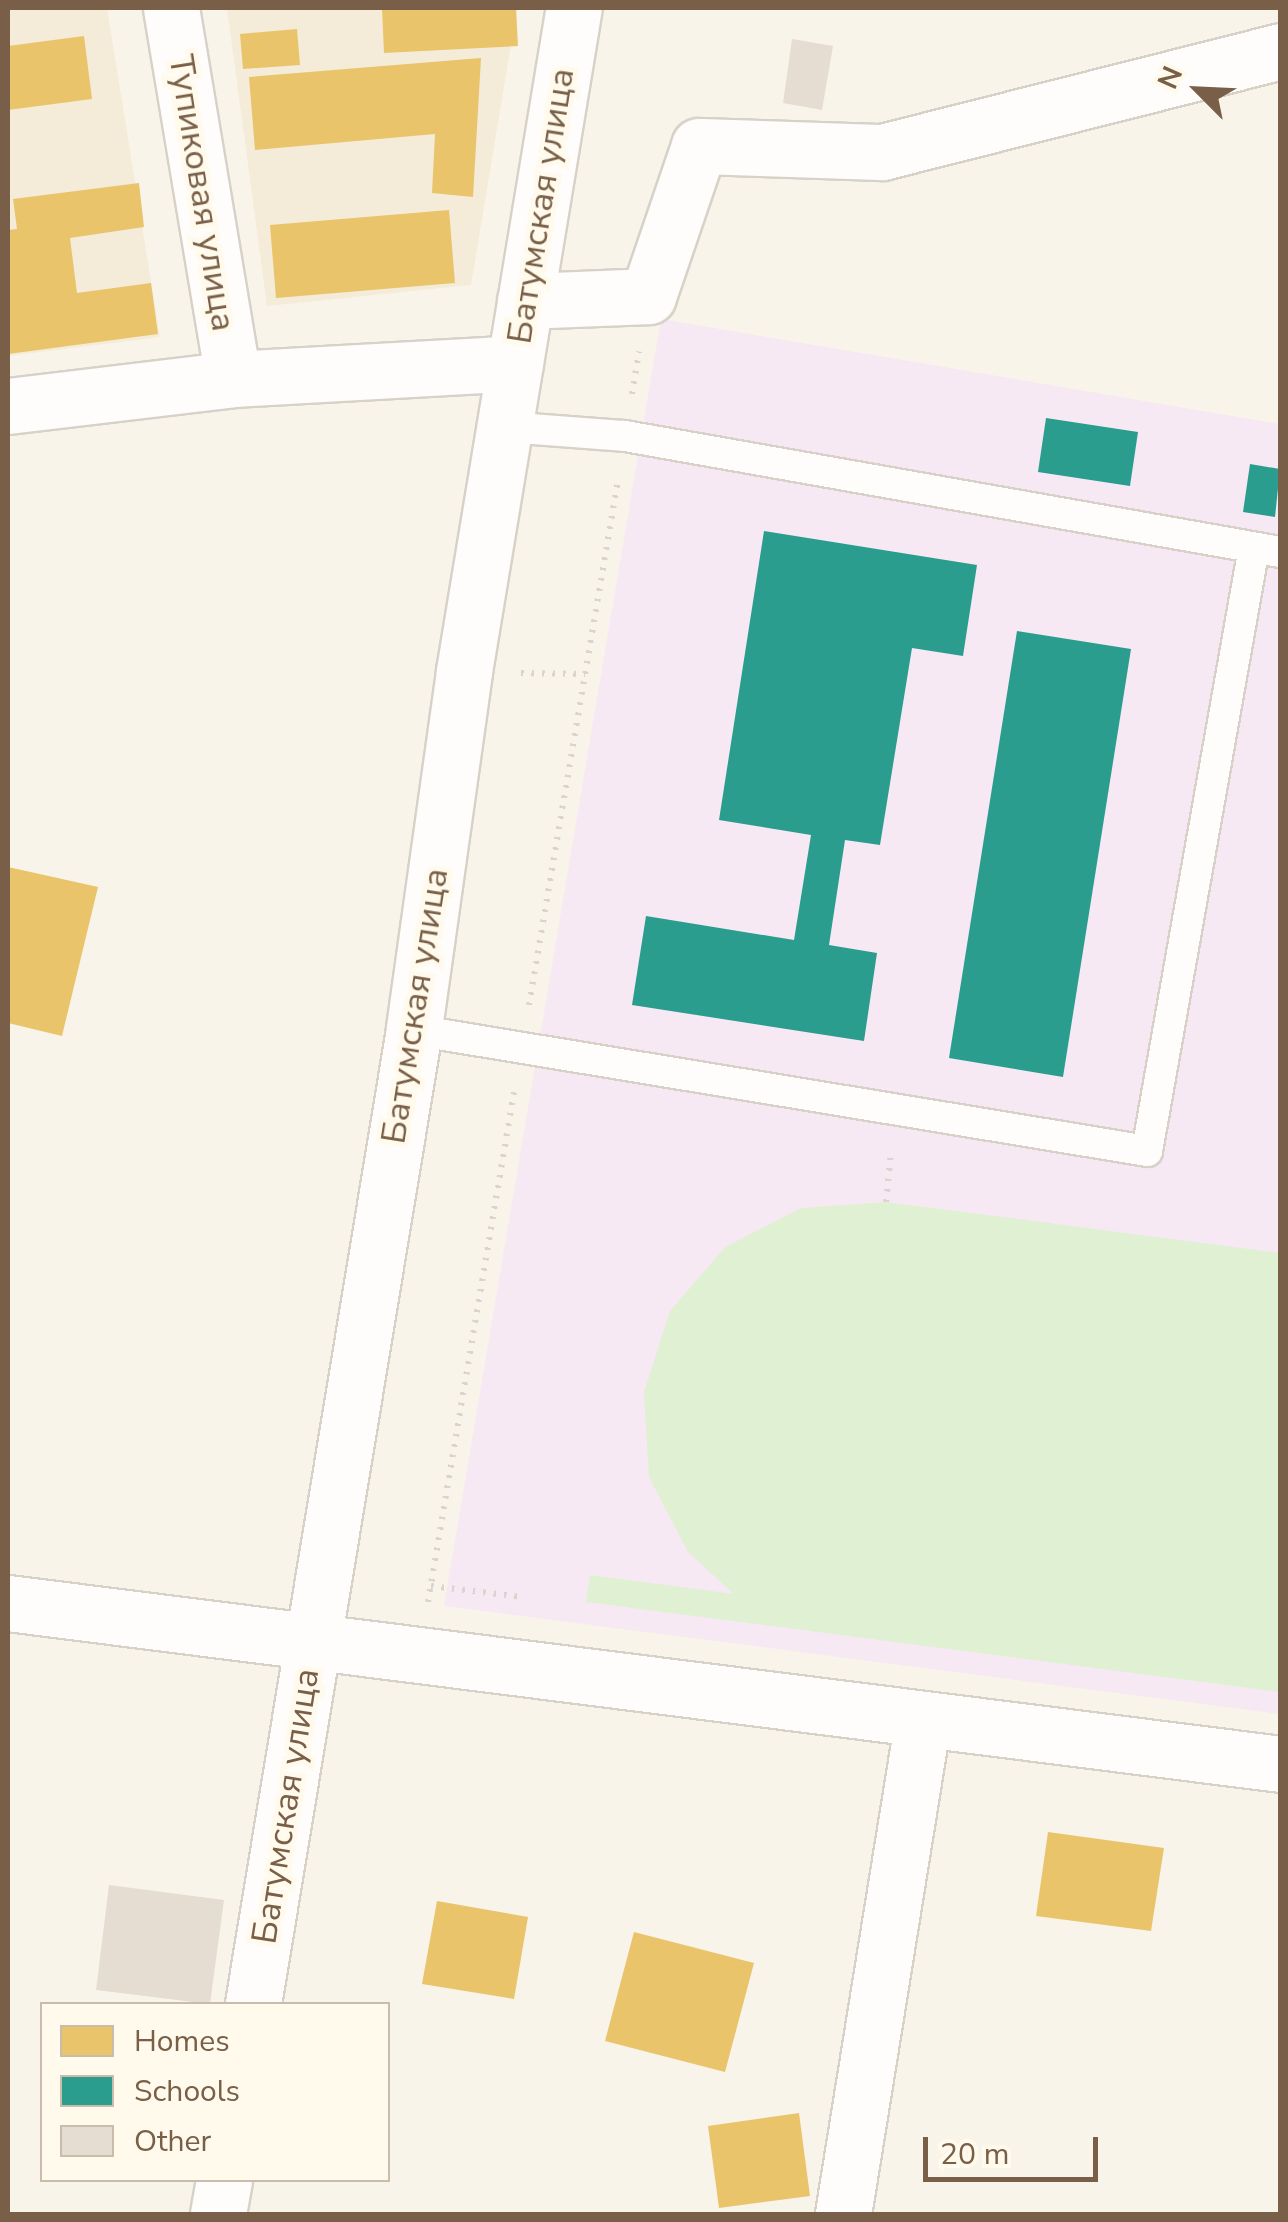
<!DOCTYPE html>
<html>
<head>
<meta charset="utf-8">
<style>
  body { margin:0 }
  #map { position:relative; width:1288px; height:2222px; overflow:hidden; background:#f8f4ea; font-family:"Nunito Sans",sans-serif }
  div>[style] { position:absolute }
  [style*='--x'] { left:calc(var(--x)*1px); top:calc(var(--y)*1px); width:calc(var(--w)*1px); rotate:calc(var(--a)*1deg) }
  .residential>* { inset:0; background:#f4ebd9 }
  .education>* { inset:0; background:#f6e9f3 }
  .green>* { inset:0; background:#e0f0d3 }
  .homes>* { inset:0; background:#e9c46a }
  .schools>* { inset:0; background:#2a9d8f }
  .building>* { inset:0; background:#e5ddd1 }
  .path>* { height:6px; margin-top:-3px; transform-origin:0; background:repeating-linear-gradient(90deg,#dbd4cc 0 2.5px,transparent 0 10.5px) }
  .roads { filter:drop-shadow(2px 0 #d7d1c8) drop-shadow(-2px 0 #d7d1c8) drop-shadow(0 2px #d7d1c8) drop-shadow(0 -2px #d7d1c8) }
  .lane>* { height:30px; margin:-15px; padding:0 15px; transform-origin:15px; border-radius:15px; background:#fefdfc }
  .street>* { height:55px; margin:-27.5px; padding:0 27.5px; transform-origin:27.5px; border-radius:27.5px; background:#fefdfc }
  .secondary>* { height:55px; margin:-27.5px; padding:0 27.5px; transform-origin:27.5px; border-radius:27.5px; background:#fefdfc }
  span { translate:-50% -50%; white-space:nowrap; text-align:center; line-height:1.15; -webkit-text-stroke:10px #fffaec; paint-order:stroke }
  .street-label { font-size:35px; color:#795f47 }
  .frame { position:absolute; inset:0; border:10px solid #795f47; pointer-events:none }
  .legend { position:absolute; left:40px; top:2002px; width:350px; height:180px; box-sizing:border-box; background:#fffaec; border:2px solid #c9bcaa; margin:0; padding:12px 18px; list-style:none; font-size:30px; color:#795f47 }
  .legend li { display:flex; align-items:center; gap:20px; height:50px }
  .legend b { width:50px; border:2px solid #c9bcaa }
  .north { position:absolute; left:1148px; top:40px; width:100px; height:100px; -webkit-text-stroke:8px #fffaec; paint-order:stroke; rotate:294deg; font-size:28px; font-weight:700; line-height:40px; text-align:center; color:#795f47 }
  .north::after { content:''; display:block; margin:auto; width:35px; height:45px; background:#795f47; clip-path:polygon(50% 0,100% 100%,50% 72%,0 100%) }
  .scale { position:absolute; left:923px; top:2137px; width:175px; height:45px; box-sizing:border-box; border:5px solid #795f47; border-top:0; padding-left:12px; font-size:30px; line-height:35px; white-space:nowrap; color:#795f47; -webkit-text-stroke:8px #fffaec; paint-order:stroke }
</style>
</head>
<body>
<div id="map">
  <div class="residential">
    <i style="clip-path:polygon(8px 8px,107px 8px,160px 337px,8px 356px)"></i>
    <i style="clip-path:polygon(227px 8px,517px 8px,471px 285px,267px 306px)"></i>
  </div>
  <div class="education">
    <i style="clip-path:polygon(661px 319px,1280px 424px,1280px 1714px,444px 1606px)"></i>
  </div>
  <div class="green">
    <i style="clip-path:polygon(886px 1202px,1280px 1253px,1280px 1692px,586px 1602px,590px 1575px,734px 1594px,688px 1552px,649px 1477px,644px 1392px,670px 1311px,725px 1247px,801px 1208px)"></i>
  </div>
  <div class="homes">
    <i style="clip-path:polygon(382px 8px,516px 8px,518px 46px,384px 53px)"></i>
    <i style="clip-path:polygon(297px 29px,300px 65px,243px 69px,240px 34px)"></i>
    <i style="clip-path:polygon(84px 36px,92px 99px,8px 110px,8px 46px)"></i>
    <i style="clip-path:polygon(481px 58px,473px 197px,432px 193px,435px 134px,255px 150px,249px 77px)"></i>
    <i style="clip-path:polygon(139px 183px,144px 227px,70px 238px,77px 293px,151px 283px,158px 334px,8px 354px,8px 230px,17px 229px,13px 199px)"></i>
    <i style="clip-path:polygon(449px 210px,455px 283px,276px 298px,270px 225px)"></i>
    <i style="clip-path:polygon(8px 867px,98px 887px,62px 1036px,8px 1023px)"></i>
    <i style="clip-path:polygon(1048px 1832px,1164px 1848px,1151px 1931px,1036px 1916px)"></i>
    <i style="clip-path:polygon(437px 1901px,528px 1917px,514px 1999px,422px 1984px)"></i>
    <i style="clip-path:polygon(634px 1932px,754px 1963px,725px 2072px,605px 2041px)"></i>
    <i style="clip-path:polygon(799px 2113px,810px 2196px,719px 2208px,708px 2126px)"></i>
  </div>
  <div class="schools">
    <i style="clip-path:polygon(1046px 418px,1138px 432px,1130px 486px,1038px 472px)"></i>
    <i style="clip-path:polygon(1250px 464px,1280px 469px,1275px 517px,1243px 512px)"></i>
    <i style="clip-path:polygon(764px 531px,977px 565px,963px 656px,912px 648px,880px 845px,845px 840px,829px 945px,877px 953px,864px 1041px,632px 1005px,646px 916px,794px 940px,811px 835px,719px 820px)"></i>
    <i style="clip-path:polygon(1017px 631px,1131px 649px,1063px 1077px,949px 1058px)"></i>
  </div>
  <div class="building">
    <i style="clip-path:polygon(792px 39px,833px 46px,822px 110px,783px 103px)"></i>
    <i style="clip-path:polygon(109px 1885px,224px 1900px,210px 2004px,96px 1990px)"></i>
  </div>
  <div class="path">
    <i style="--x:632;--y:394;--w:43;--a:-80.5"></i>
    <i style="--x:521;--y:673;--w:64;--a:0.9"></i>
    <i style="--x:529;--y:1005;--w:532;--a:-80.38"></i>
    <i style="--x:886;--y:1202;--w:49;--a:-84.2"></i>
    <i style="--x:431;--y:1586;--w:92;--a:6.9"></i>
    <i style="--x:428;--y:1602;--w:517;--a:-80.43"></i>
  </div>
  <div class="roads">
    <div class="lane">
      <i style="--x:505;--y:427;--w:120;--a:4.3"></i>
      <i style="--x:625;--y:436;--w:665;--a:10.04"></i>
      <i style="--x:414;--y:1030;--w:743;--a:9.37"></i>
      <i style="--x:1147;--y:1151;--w:613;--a:-79.95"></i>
    </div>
    <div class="street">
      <i style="--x:171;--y:8;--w:376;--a:80.5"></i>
      <i style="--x:525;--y:301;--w:123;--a:-2.3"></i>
      <i style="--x:648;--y:296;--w:158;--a:-71.2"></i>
      <i style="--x:699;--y:146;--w:183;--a:1.9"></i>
      <i style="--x:882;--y:152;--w:411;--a:-14.2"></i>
      <i style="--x:8;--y:406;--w:227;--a:-6.8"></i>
      <i style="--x:233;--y:379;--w:282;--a:-3.2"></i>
      <i style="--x:515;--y:363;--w:313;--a:99.4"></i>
      <i style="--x:464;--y:672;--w:361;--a:98"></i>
      <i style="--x:414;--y:1030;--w:987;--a:99.39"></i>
      <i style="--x:8;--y:1603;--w:1282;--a:7.21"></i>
      <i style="--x:218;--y:2214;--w:35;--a:-80"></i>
      <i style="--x:843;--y:2214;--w:501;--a:-80.82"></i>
    </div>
    <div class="secondary">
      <i style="--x:515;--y:363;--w:360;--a:-80.6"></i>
    </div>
  </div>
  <div class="street-label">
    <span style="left:202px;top:193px;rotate:81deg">Тупиковая улица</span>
    <span style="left:541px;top:206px;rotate:-81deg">Батумская улица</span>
    <span style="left:415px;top:1006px;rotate:-81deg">Батумская улица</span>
    <span style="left:286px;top:1806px;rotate:-81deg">Батумская улица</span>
  </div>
  <div class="frame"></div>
  <ul class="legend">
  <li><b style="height:28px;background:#e9c46a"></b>Homes</li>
  <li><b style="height:28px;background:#2a9d8f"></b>Schools</li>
  <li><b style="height:28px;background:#e5ddd1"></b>Other</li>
  </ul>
  <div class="north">N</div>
  <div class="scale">20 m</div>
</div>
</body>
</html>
